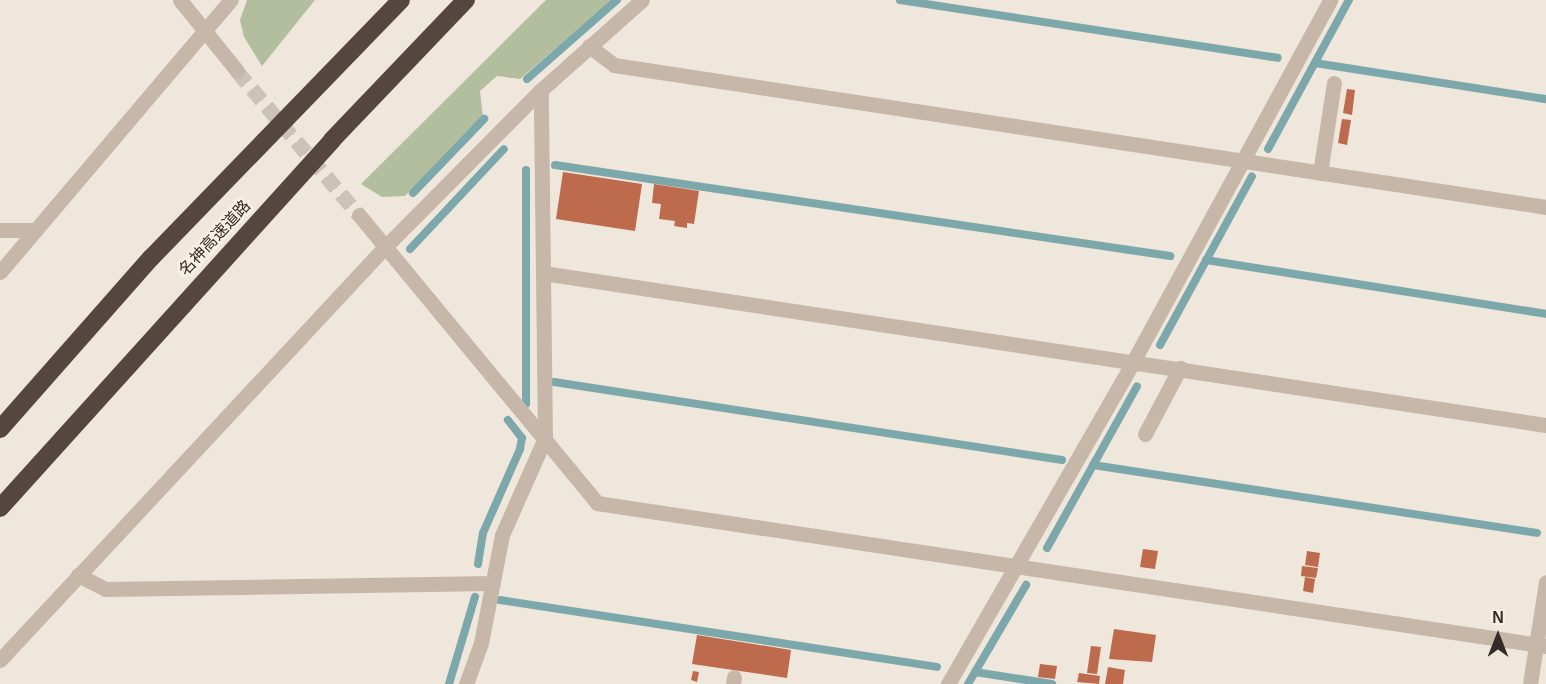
<!DOCTYPE html>
<html>
<head>
<meta charset="utf-8">
<style>
  body { margin:0 }
  #map { position:relative; width:1546px; height:684px; overflow:hidden; background:#f0e7dc; font-family:Arial,"Noto Sans JP",sans-serif }
  div>[style] { position:absolute }
  [style*='--x'] { left:calc(var(--x)*1px); top:calc(var(--y)*1px); width:calc(var(--w)*1px); rotate:calc(var(--a)*1deg) }
  .green>* { inset:0; background:#b2be9d }
  .stream>* { height:8px; margin:-4px; padding:0 4px; transform-origin:4px; border-radius:4px; background:#7da8ab }
  .building>* { inset:0; background:#bd6a4d }
  .minor-tunnel>* { height:15px; margin-top:-7.5px; transform-origin:0; background:repeating-linear-gradient(90deg,#cbc2b8 0 15px,transparent 0 23px) }
  .minor>* { height:15px; margin:-7.5px; padding:0 7.5px; transform-origin:7.5px; border-radius:7.5px; background:#c7b7a9 }
  .highway>* { height:18px; margin:-9px; padding:0 9px; transform-origin:9px; border-radius:9px; background:#554740 }
  span { translate:-50% -50%; white-space:nowrap; text-align:center; line-height:1.15; -webkit-text-stroke:5px #f8f1e8; paint-order:stroke }
  .street-label { font-size:16px; color:#352c28 }
  .north { position:absolute; left:1468px; top:606px; width:60px; height:60px; -webkit-text-stroke:4px #f8f1e8; paint-order:stroke; rotate:0deg; font-size:16px; font-weight:700; line-height:24px; text-align:center; color:#352c28 }
  .north::after { content:''; display:block; margin:auto; width:21px; height:27px; background:#352c28; clip-path:polygon(50% 0,100% 100%,50% 72%,0 100%) }
</style>
</head>
<body>
<div id="map">
  <div class="green">
    <i style="clip-path:polygon(247px 0,315px 0,262px 66px,244px 37px,240px 20px)"></i>
    <i style="clip-path:polygon(546px 0,612px 0,520px 79px,497px 76px,480px 91px,483px 117px,405px 196px,382px 197px,361px 184px)"></i>
  </div>
  <div class="stream">
    <i style="--x:900;--y:0;--w:382;--a:8.7"></i>
    <i style="--x:1315;--y:63;--w:234;--a:8.9"></i>
    <i style="--x:527;--y:79;--w:120;--a:-41.3"></i>
    <i style="--x:1268;--y:149;--w:170;--a:-61.5"></i>
    <i style="--x:555;--y:165;--w:622;--a:8.42"></i>
    <i style="--x:526;--y:170;--w:234;--a:90"></i>
    <i style="--x:413;--y:193;--w:103;--a:-46.2"></i>
    <i style="--x:410;--y:249;--w:137;--a:-46.8"></i>
    <i style="--x:1206;--y:260;--w:344;--a:9"></i>
    <i style="--x:1160;--y:345;--w:192;--a:-61.4"></i>
    <i style="--x:554;--y:382;--w:514;--a:8.73"></i>
    <i style="--x:1093;--y:465;--w:449;--a:8.7"></i>
    <i style="--x:1047;--y:548;--w:185;--a:-60.9"></i>
    <i style="--x:478;--y:564;--w:31;--a:-81"></i>
    <i style="--x:483;--y:533;--w:92;--a:-66.2"></i>
    <i style="--x:520;--y:449;--w:11;--a:-80"></i>
    <i style="--x:522;--y:438;--w:23;--a:-128"></i>
    <i style="--x:500;--y:600;--w:442;--a:8.7"></i>
    <i style="--x:975;--y:672;--w:78;--a:8.9"></i>
    <i style="--x:449;--y:684;--w:91;--a:-73.4"></i>
    <i style="--x:968;--y:684;--w:115;--a:-59.6"></i>
  </div>
  <div class="building">
    <i style="clip-path:polygon(1347px 89px,1355px 90px,1352px 115px,1343px 113px)"></i>
    <i style="clip-path:polygon(1342px 119px,1351px 120px,1347px 145px,1338px 143px)"></i>
    <i style="clip-path:polygon(563px 172px,642px 184px,635px 231px,556px 219px)"></i>
    <i style="clip-path:polygon(654px 184px,699px 191px,694px 224px,687px 223px,687px 228px,674px 226px,675px 221px,659px 219px,661px 204px,652px 203px)"></i>
    <i style="clip-path:polygon(1143px 549px,1158px 551px,1155px 569px,1140px 567px)"></i>
    <i style="clip-path:polygon(1307px 551px,1320px 553px,1318px 567px,1305px 565px)"></i>
    <i style="clip-path:polygon(1302px 566px,1318px 568px,1316px 578px,1301px 576px)"></i>
    <i style="clip-path:polygon(1305px 577px,1315px 579px,1313px 593px,1303px 591px)"></i>
    <i style="clip-path:polygon(1114px 629px,1156px 635px,1152px 662px,1109px 659px)"></i>
    <i style="clip-path:polygon(697px 635px,791px 650px,787px 678px,692px 664px)"></i>
    <i style="clip-path:polygon(1091px 646px,1101px 647px,1097px 674px,1087px 673px)"></i>
    <i style="clip-path:polygon(1040px 664px,1057px 666px,1055px 679px,1038px 677px)"></i>
    <i style="clip-path:polygon(1108px 667px,1125px 670px,1123px 684px,1105px 684px)"></i>
    <i style="clip-path:polygon(693px 671px,699px 672px,697px 682px,691px 680px)"></i>
    <i style="clip-path:polygon(1079px 673px,1100px 676px,1099px 684px,1077px 682px)"></i>
  </div>
  <div class="minor-tunnel">
    <i style="--x:237;--y:71;--w:189;--a:49.7"></i>
  </div>
  <div class="minor">
    <i style="--x:180;--y:0;--w:91;--a:51.2"></i>
    <i style="--x:589;--y:46;--w:31;--a:37"></i>
    <i style="--x:614;--y:65;--w:943;--a:8.66"></i>
    <i style="--x:1320;--y:173;--w:91;--a:-81.2"></i>
    <i style="--x:359;--y:215;--w:374;--a:50.4"></i>
    <i style="--x:597;--y:503;--w:960;--a:8.57"></i>
    <i style="--x:0;--y:230;--w:32;--a:0"></i>
    <i style="--x:0;--y:272;--w:357;--a:-49.7"></i>
    <i style="--x:543;--y:273;--w:1014;--a:8.62"></i>
    <i style="--x:1145;--y:434;--w:75;--a:-62.1"></i>
    <i style="--x:78;--y:575;--w:30;--a:27"></i>
    <i style="--x:105;--y:589;--w:388;--a:-0.9"></i>
    <i style="--x:0;--y:660;--w:562;--a:-47.02"></i>
    <i style="--x:383;--y:249;--w:224;--a:-45.2"></i>
    <i style="--x:541;--y:90;--w:135;--a:-41.7"></i>
    <i style="--x:466;--y:684;--w:44;--a:-69.9"></i>
    <i style="--x:481;--y:643;--w:110;--a:-79"></i>
    <i style="--x:502;--y:535;--w:106;--a:-66.1"></i>
    <i style="--x:545;--y:438;--w:348;--a:-90.7"></i>
    <i style="--x:733;--y:684;--w:7;--a:-82"></i>
    <i style="--x:948;--y:684;--w:374;--a:-60.1"></i>
    <i style="--x:1134;--y:360;--w:410;--a:-61.4"></i>
    <i style="--x:1530;--y:684;--w:103;--a:-81.1"></i>
  </div>
  <div class="highway">
    <i style="--x:0;--y:429;--w:228;--a:-48.6"></i>
    <i style="--x:151;--y:258;--w:359;--a:-45.9"></i>
    <i style="--x:0;--y:508;--w:496;--a:-47.9"></i>
    <i style="--x:332;--y:140;--w:194;--a:-46.3"></i>
  </div>
  <div class="street-label">
    <span style="left:215px;top:238px;rotate:-47deg">名神高速道路</span>
  </div>
  <div class="north">N</div>
</div>
</body>
</html>
